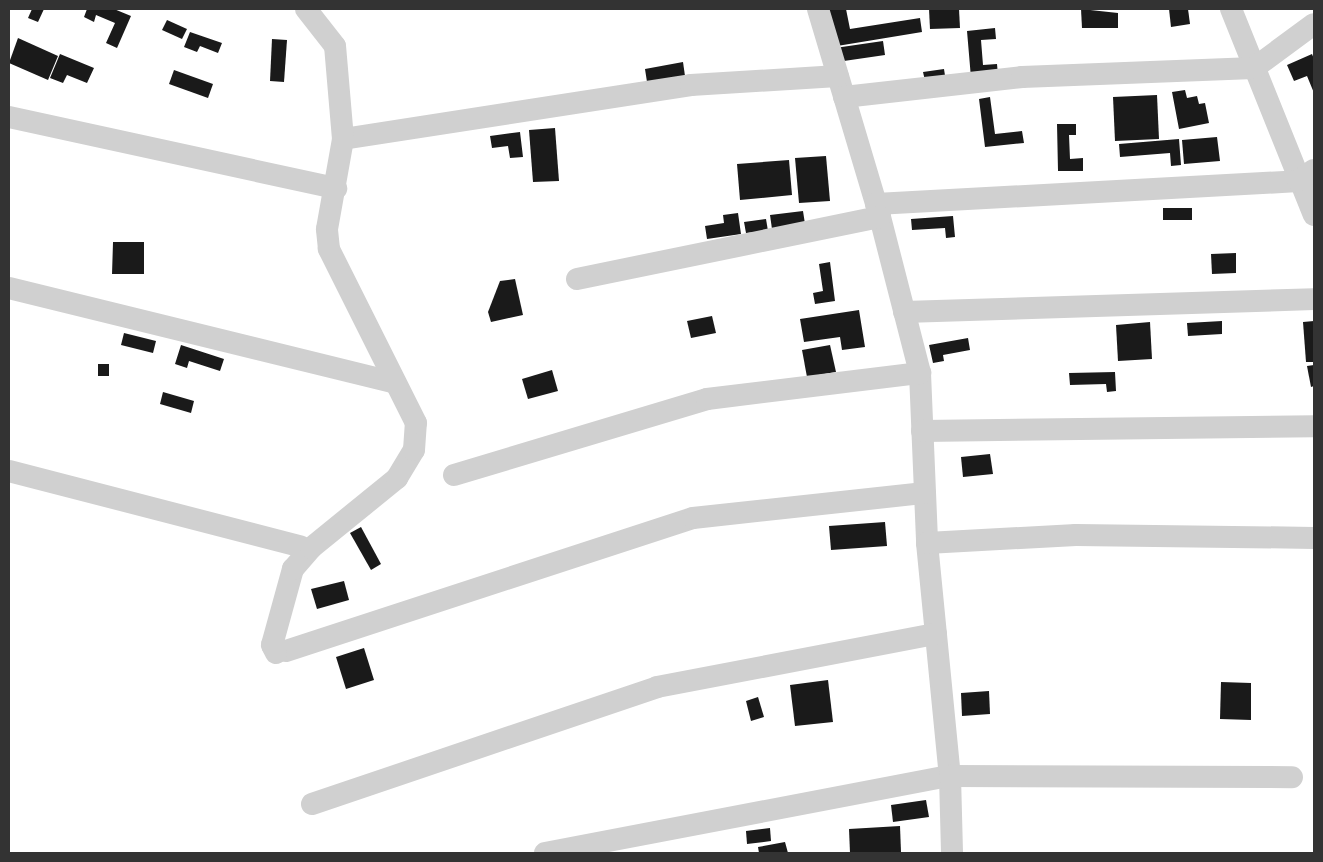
<!DOCTYPE html>
<html>
<head>
<meta charset="utf-8">
<style>
  body { margin:0 }
  #map { position:relative; width:1323px; height:862px; overflow:hidden; background:#fff; font-family:Signika,sans-serif }
  div>[style] { position:absolute }
  [style*='--x'] { left:calc(var(--x)*1px); top:calc(var(--y)*1px); width:calc(var(--w)*1px); rotate:calc(var(--a)*1deg) }
  .building>* { inset:0; background:#1a1a1a }
  .minor>* { height:22px; margin:-11px; padding:0 11px; transform-origin:11px; border-radius:11px; background:#d0d0d0 }
  span { translate:-50% -50%; white-space:nowrap; text-align:center; line-height:1.15; -webkit-text-stroke:5px #fff; paint-order:stroke }
  .frame { position:absolute; inset:0; border:10px solid #333; pointer-events:none }
</style>
</head>
<body>
<div id="map">
  <div class="building">
    <i style="clip-path:polygon(32px 9px,44px 9px,38px 22px,28px 18px)"></i>
    <i style="clip-path:polygon(87px 9px,114px 9px,131px 16px,117px 48px,106px 43px,115px 23px,96px 15px,94px 22px,84px 17px)"></i>
    <i style="clip-path:polygon(825px 9px,846px 9px,850px 29px,920px 18px,922px 32px,831px 47px)"></i>
    <i style="clip-path:polygon(929px 9px,959px 9px,960px 28px,930px 29px)"></i>
    <i style="clip-path:polygon(1081px 9px,1118px 13px,1118px 28px,1082px 28px)"></i>
    <i style="clip-path:polygon(1169px 9px,1188px 9px,1190px 24px,1171px 27px)"></i>
    <i style="clip-path:polygon(167px 20px,187px 29px,182px 39px,162px 30px)"></i>
    <i style="clip-path:polygon(995px 28px,996px 39px,981px 40px,983px 65px,997px 64px,998px 75px,971px 78px,967px 31px)"></i>
    <i style="clip-path:polygon(190px 32px,222px 43px,218px 53px,200px 46px,197px 52px,184px 47px)"></i>
    <i style="clip-path:polygon(18px 38px,58px 56px,48px 80px,9px 63px)"></i>
    <i style="clip-path:polygon(272px 39px,287px 40px,284px 82px,270px 81px)"></i>
    <i style="clip-path:polygon(883px 41px,885px 55px,837px 62px,835px 48px)"></i>
    <i style="clip-path:polygon(60px 54px,94px 68px,87px 83px,67px 75px,63px 83px,50px 78px)"></i>
    <i style="clip-path:polygon(1312px 54px,1314px 59px,1314px 93px,1307px 76px,1294px 81px,1287px 65px)"></i>
    <i style="clip-path:polygon(683px 62px,685px 76px,647px 82px,645px 69px)"></i>
    <i style="clip-path:polygon(944px 69px,946px 82px,926px 85px,923px 72px)"></i>
    <i style="clip-path:polygon(174px 70px,213px 84px,208px 98px,169px 84px)"></i>
    <i style="clip-path:polygon(1185px 90px,1187px 98px,1197px 96px,1199px 104px,1205px 103px,1209px 123px,1179px 129px,1172px 92px)"></i>
    <i style="clip-path:polygon(1157px 95px,1159px 139px,1115px 141px,1113px 97px)"></i>
    <i style="clip-path:polygon(990px 97px,995px 134px,1022px 131px,1024px 143px,985px 147px,979px 99px)"></i>
    <i style="clip-path:polygon(1057px 124px,1076px 124px,1076px 135px,1069px 135px,1070px 159px,1083px 158px,1083px 171px,1058px 171px)"></i>
    <i style="clip-path:polygon(555px 128px,559px 181px,533px 182px,529px 130px)"></i>
    <i style="clip-path:polygon(520px 132px,523px 157px,510px 158px,508px 146px,492px 148px,490px 136px)"></i>
    <i style="clip-path:polygon(1217px 137px,1220px 161px,1184px 164px,1182px 140px)"></i>
    <i style="clip-path:polygon(1179px 139px,1181px 165px,1171px 166px,1170px 153px,1120px 157px,1119px 144px)"></i>
    <i style="clip-path:polygon(826px 156px,830px 201px,799px 203px,795px 158px)"></i>
    <i style="clip-path:polygon(789px 160px,792px 195px,740px 200px,737px 164px)"></i>
    <i style="clip-path:polygon(1163px 208px,1192px 208px,1192px 220px,1163px 220px)"></i>
    <i style="clip-path:polygon(803px 211px,805px 224px,772px 229px,770px 215px)"></i>
    <i style="clip-path:polygon(738px 213px,741px 234px,707px 239px,705px 226px,724px 223px,723px 215px)"></i>
    <i style="clip-path:polygon(953px 216px,955px 237px,946px 238px,945px 228px,912px 230px,911px 219px)"></i>
    <i style="clip-path:polygon(766px 219px,768px 231px,746px 233px,744px 222px)"></i>
    <i style="clip-path:polygon(113px 242px,144px 242px,144px 274px,112px 274px)"></i>
    <i style="clip-path:polygon(1236px 253px,1236px 273px,1212px 274px,1211px 254px)"></i>
    <i style="clip-path:polygon(830px 262px,835px 301px,815px 304px,813px 293px,823px 291px,819px 264px)"></i>
    <i style="clip-path:polygon(515px 279px,523px 315px,491px 322px,488px 312px,500px 281px)"></i>
    <i style="clip-path:polygon(859px 310px,865px 347px,842px 350px,840px 337px,804px 342px,800px 319px)"></i>
    <i style="clip-path:polygon(712px 316px,716px 333px,691px 338px,687px 321px)"></i>
    <i style="clip-path:polygon(1222px 321px,1222px 334px,1188px 336px,1187px 323px)"></i>
    <i style="clip-path:polygon(1314px 321px,1314px 362px,1306px 362px,1303px 322px)"></i>
    <i style="clip-path:polygon(1150px 322px,1152px 359px,1118px 361px,1116px 325px)"></i>
    <i style="clip-path:polygon(124px 333px,156px 341px,153px 353px,121px 345px)"></i>
    <i style="clip-path:polygon(968px 338px,970px 350px,943px 355px,944px 361px,933px 363px,929px 345px)"></i>
    <i style="clip-path:polygon(181px 345px,224px 359px,220px 371px,189px 361px,187px 368px,175px 364px)"></i>
    <i style="clip-path:polygon(830px 345px,836px 372px,807px 377px,802px 350px)"></i>
    <i style="clip-path:polygon(98px 364px,109px 364px,109px 376px,98px 376px)"></i>
    <i style="clip-path:polygon(1314px 365px,1314px 386px,1311px 387px,1307px 366px)"></i>
    <i style="clip-path:polygon(552px 370px,558px 391px,528px 399px,522px 379px)"></i>
    <i style="clip-path:polygon(1115px 372px,1116px 391px,1107px 392px,1106px 384px,1070px 385px,1069px 373px)"></i>
    <i style="clip-path:polygon(163px 392px,194px 401px,191px 413px,160px 404px)"></i>
    <i style="clip-path:polygon(990px 454px,993px 474px,963px 477px,961px 457px)"></i>
    <i style="clip-path:polygon(885px 522px,887px 546px,831px 550px,829px 526px)"></i>
    <i style="clip-path:polygon(361px 527px,381px 564px,371px 570px,350px 533px)"></i>
    <i style="clip-path:polygon(344px 581px,349px 600px,317px 609px,311px 589px)"></i>
    <i style="clip-path:polygon(364px 648px,374px 680px,346px 689px,336px 657px)"></i>
    <i style="clip-path:polygon(828px 680px,833px 722px,795px 726px,790px 685px)"></i>
    <i style="clip-path:polygon(1221px 682px,1251px 683px,1251px 720px,1220px 719px)"></i>
    <i style="clip-path:polygon(989px 691px,990px 714px,962px 716px,961px 693px)"></i>
    <i style="clip-path:polygon(758px 697px,764px 717px,751px 721px,746px 701px)"></i>
    <i style="clip-path:polygon(926px 800px,929px 817px,893px 822px,891px 805px)"></i>
    <i style="clip-path:polygon(900px 826px,901px 852px,850px 853px,849px 829px)"></i>
    <i style="clip-path:polygon(770px 828px,771px 841px,747px 844px,746px 831px)"></i>
    <i style="clip-path:polygon(785px 842px,788px 853px,759px 853px,758px 847px)"></i>
  </div>
  <div class="minor">
    <i style="--x:818;--y:9;--w:217;--a:73.4"></i>
    <i style="--x:880;--y:217;--w:161;--a:75.6"></i>
    <i style="--x:920;--y:373;--w:170;--a:87.6"></i>
    <i style="--x:927;--y:543;--w:234;--a:84.4"></i>
    <i style="--x:950;--y:776;--w:77;--a:88.5"></i>
    <i style="--x:1231;--y:9;--w:222;--a:68.1"></i>
    <i style="--x:844;--y:97;--w:179;--a:-6.4"></i>
    <i style="--x:1022;--y:77;--w:232;--a:-2.2"></i>
    <i style="--x:1254;--y:68;--w:74;--a:-36.3"></i>
    <i style="--x:9;--y:117;--w:335;--a:12.3"></i>
    <i style="--x:343;--y:139;--w:352;--a:-8.8"></i>
    <i style="--x:691;--y:85;--w:147;--a:-3.5"></i>
    <i style="--x:876;--y:204;--w:423;--a:-3.1"></i>
    <i style="--x:1298;--y:181;--w:19;--a:-35"></i>
    <i style="--x:577;--y:279;--w:309;--a:-11.6"></i>
    <i style="--x:9;--y:288;--w:398;--a:13.8"></i>
    <i style="--x:904;--y:312;--w:410;--a:-1.8"></i>
    <i style="--x:922;--y:431;--w:392;--a:-0.7"></i>
    <i style="--x:9;--y:471;--w:301;--a:14.5"></i>
    <i style="--x:454;--y:475;--w:264;--a:-16.7"></i>
    <i style="--x:707;--y:399;--w:215;--a:-7"></i>
    <i style="--x:927;--y:543;--w:149;--a:-3.1"></i>
    <i style="--x:1076;--y:535;--w:238;--a:0.7"></i>
    <i style="--x:286;--y:651;--w:428;--a:-18.1"></i>
    <i style="--x:693;--y:518;--w:233;--a:-6.2"></i>
    <i style="--x:276;--y:653;--w:9;--a:-117"></i>
    <i style="--x:272;--y:645;--w:79;--a:-74.6"></i>
    <i style="--x:293;--y:569;--w:28;--a:-49"></i>
    <i style="--x:311;--y:548;--w:111;--a:-39.1"></i>
    <i style="--x:397;--y:478;--w:33;--a:-59"></i>
    <i style="--x:414;--y:450;--w:27;--a:-86"></i>
    <i style="--x:416;--y:423;--w:195;--a:-116.6"></i>
    <i style="--x:329;--y:249;--w:20;--a:-96"></i>
    <i style="--x:327;--y:229;--w:91;--a:-79.9"></i>
    <i style="--x:343;--y:139;--w:93;--a:-94.9"></i>
    <i style="--x:335;--y:46;--w:47;--a:-128.1"></i>
    <i style="--x:312;--y:804;--w:364;--a:-18.7"></i>
    <i style="--x:657;--y:687;--w:284;--a:-10.8"></i>
    <i style="--x:545;--y:853;--w:412;--a:-10.8"></i>
    <i style="--x:950;--y:776;--w:342;--a:0.2"></i>
  </div>
  <div class="frame"></div>
</div>
</body>
</html>
